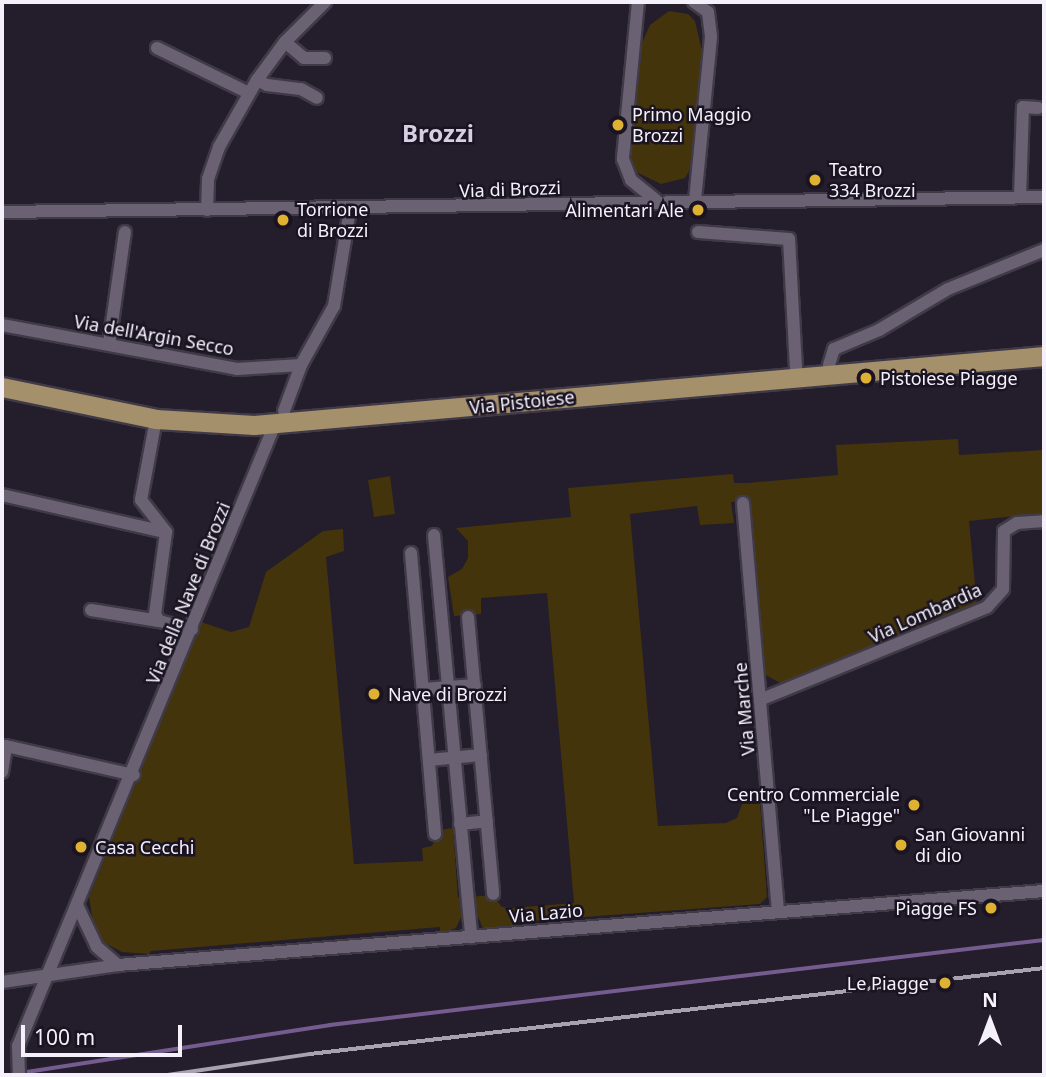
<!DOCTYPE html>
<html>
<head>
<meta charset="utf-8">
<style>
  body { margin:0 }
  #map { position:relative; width:1046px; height:1077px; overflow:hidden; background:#241d2b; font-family:"Noto Sans",sans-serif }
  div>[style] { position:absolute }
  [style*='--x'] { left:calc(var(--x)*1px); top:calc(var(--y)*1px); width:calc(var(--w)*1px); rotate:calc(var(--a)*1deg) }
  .green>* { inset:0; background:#44340b }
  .stream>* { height:3.5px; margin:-1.75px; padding:0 1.75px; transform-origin:1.75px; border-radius:1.75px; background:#755c90 }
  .roads { filter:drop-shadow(2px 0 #403a47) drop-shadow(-2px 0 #403a47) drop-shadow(0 2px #403a47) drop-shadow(0 -2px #403a47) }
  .minor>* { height:12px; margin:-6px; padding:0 6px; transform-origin:6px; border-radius:6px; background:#6a6273 }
  .primary>* { height:19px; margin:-9.5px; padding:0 9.5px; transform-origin:9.5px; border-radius:9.5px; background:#a5906c }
  .rail>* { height:3.5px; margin:-1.75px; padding:0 1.75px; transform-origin:1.75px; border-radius:1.75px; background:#a7a2ad }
  .dots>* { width:19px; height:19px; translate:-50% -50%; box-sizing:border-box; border:4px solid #1a1422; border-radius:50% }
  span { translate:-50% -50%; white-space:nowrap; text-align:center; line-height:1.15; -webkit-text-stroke:5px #1a1422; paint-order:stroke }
  .poi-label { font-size:18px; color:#f5f1fb }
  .left { translate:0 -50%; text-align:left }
  .right { translate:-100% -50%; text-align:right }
  .street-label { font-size:18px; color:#f5f1fb }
  .district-label { font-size:24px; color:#d7cee2; font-weight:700 }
  .frame { position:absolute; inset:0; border:4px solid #f5f1fb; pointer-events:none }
  .north { position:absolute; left:955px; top:986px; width:70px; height:70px; -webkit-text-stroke:5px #1a1422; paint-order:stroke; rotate:0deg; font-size:19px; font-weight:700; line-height:28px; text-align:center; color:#f5f1fb }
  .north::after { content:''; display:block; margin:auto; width:24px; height:32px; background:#f5f1fb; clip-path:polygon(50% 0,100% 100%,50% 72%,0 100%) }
  .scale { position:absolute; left:21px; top:1025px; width:161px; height:32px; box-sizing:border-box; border:4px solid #f5f1fb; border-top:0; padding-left:9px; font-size:21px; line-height:24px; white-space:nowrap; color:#f5f1fb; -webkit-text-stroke:5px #1a1422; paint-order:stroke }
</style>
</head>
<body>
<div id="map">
  <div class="green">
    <i style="clip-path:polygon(669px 11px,688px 14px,695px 21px,703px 55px,695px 161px,685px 178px,661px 184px,636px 172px,628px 145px,641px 45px,650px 25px)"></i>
    <i style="clip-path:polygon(958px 439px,959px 455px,1044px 450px,1044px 513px,969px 521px,977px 605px,780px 683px,764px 674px,748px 501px,731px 502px,734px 523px,700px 525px,697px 506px,630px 514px,658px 826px,726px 823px,737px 818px,742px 804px,760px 804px,767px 897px,760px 904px,517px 922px,518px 927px,483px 929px,477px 914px,462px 915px,456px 928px,447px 931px,440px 931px,440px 927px,151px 951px,149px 954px,122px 952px,105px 943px,94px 928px,89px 897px,201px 622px,231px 632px,249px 627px,266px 572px,323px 531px,343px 529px,344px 551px,326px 557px,354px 864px,423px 861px,422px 848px,432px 846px,439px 830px,453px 828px,458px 898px,492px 895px,502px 907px,512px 908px,574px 903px,547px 593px,481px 598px,481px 614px,454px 616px,448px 577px,462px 569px,468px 558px,468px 541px,456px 528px,571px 517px,568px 488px,733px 474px,734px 483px,747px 483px,838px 475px,836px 445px)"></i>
    <i style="clip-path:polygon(390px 476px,395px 514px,374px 517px,368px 480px)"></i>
  </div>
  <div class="stream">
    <i style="--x:27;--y:1072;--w:307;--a:-8.8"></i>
    <i style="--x:330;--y:1025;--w:719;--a:-6.79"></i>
  </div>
  <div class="roads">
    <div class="minor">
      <i style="--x:638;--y:2;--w:158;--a:95.5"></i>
      <i style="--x:623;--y:159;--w:22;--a:69"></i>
      <i style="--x:631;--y:180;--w:32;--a:39"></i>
      <i style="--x:694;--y:2;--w:17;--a:36"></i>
      <i style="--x:708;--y:12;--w:25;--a:83"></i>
      <i style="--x:711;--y:37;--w:163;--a:95.6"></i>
      <i style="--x:285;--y:42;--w:25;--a:40"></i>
      <i style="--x:304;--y:58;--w:21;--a:0"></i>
      <i style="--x:157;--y:48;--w:102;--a:26.1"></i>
      <i style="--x:257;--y:80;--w:11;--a:27"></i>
      <i style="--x:267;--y:85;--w:34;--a:7"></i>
      <i style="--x:301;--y:89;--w:18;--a:29"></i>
      <i style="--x:1020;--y:197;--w:90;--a:-88.1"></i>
      <i style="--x:1023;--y:107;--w:15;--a:4"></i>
      <i style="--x:207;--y:210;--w:31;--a:-88"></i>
      <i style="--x:208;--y:179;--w:34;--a:-71"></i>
      <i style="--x:219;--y:147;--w:77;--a:-60.4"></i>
      <i style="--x:257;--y:80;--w:47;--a:-53.6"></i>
      <i style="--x:285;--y:42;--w:57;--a:-45"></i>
      <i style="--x:2;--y:212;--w:1042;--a:-0.82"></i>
      <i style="--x:698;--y:232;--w:91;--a:4.4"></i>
      <i style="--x:789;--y:239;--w:129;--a:86.9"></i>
      <i style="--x:2;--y:325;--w:239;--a:10.6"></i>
      <i style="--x:237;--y:369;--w:64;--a:-3.6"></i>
      <i style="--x:109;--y:344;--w:113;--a:-81.9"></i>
      <i style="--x:829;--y:365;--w:17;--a:-73"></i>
      <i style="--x:834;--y:349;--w:49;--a:-22.9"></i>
      <i style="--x:879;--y:330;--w:80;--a:-30.7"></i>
      <i style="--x:948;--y:289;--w:104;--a:-22.1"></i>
      <i style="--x:284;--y:411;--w:49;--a:-69.7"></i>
      <i style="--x:301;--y:365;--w:68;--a:-60.8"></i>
      <i style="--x:334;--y:306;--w:98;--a:-80.6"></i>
      <i style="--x:156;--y:419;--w:82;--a:100.5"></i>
      <i style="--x:141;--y:500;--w:41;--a:52"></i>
      <i style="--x:166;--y:532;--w:83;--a:97.6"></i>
      <i style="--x:155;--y:614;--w:8;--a:60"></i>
      <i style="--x:159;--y:621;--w:34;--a:14"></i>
      <i style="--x:2;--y:495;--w:167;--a:12.8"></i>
      <i style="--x:743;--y:503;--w:410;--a:85.1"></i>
      <i style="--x:434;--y:535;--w:404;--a:84.7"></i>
      <i style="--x:411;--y:553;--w:282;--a:85.1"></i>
      <i style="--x:91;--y:610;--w:69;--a:9.2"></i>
      <i style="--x:468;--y:617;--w:278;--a:84.8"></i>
      <i style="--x:423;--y:689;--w:52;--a:-4.4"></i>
      <i style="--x:762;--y:699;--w:243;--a:-22.2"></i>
      <i style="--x:987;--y:607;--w:24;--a:-48"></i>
      <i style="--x:1003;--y:589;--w:58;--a:-89"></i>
      <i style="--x:1004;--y:531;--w:15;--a:-32"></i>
      <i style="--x:1017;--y:523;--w:27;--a:-4"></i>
      <i style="--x:429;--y:760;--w:52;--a:-5.5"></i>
      <i style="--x:2;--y:772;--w:26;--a:-81"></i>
      <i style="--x:6;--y:746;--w:131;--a:12.8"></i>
      <i style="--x:460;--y:824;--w:27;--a:-6"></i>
      <i style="--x:78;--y:907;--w:44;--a:64.6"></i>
      <i style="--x:97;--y:947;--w:28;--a:41"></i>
      <i style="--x:2;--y:982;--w:117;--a:-8.3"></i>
      <i style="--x:118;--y:965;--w:929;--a:-4.57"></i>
      <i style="--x:19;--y:1075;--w:29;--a:-92"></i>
      <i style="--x:18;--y:1046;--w:673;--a:-67.55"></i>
    </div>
    <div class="primary">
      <i style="--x:2;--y:387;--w:157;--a:11.7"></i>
      <i style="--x:156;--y:419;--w:98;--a:3.5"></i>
      <i style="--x:254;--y:425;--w:793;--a:-4.99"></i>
    </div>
  </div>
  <div class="rail">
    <i style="--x:168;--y:1075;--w:144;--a:-8.4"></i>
    <i style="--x:310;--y:1054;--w:739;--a:-6.68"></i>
  </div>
  <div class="dots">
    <i style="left:618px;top:125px;background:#dfb133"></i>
    <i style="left:815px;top:180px;background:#dfb133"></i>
    <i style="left:698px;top:210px;background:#dfb133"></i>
    <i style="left:283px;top:220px;background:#dfb133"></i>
    <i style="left:866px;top:378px;background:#dfb133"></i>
    <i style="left:374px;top:694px;background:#dfb133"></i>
    <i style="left:914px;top:805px;background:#dfb133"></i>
    <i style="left:901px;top:845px;background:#dfb133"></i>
    <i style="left:81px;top:847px;background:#dfb133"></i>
    <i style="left:991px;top:908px;background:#dfb133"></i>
    <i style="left:945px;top:983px;background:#dfb133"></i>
  </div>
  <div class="poi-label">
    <span class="left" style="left:632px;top:125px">Primo Maggio<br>Brozzi</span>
    <span class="left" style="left:829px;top:180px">Teatro<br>334 Brozzi</span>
    <span class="left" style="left:297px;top:220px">Torrione<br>di Brozzi</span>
    <span class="right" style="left:684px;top:210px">Alimentari Ale</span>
    <span class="left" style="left:880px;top:378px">Pistoiese Piagge</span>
    <span class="left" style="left:388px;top:694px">Nave di Brozzi</span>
    <span class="right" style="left:900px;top:805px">Centro Commerciale<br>"Le Piagge"</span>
    <span class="left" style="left:915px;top:845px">San Giovanni<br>di dio</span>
    <span class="left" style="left:95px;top:847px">Casa Cecchi</span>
    <span class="right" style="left:977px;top:908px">Piagge FS</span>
    <span class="right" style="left:929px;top:983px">Le Piagge</span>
  </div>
  <div class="street-label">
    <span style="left:510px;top:189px;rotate:-2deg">Via di Brozzi</span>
    <span style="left:154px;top:335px;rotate:10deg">Via dell'Argin Secco</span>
    <span style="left:522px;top:402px;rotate:-6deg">Via Pistoiese</span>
    <span style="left:188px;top:593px;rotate:-68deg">Via della Nave di Brozzi</span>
    <span style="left:925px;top:613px;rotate:-24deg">Via Lombardia</span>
    <span style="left:744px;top:709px;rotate:-95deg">Via Marche</span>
    <span style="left:546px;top:913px;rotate:-5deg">Via Lazio</span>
  </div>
  <div class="district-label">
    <span style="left:438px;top:133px">Brozzi</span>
  </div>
  <div class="frame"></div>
  <div class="north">N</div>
  <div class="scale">100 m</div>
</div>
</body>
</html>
